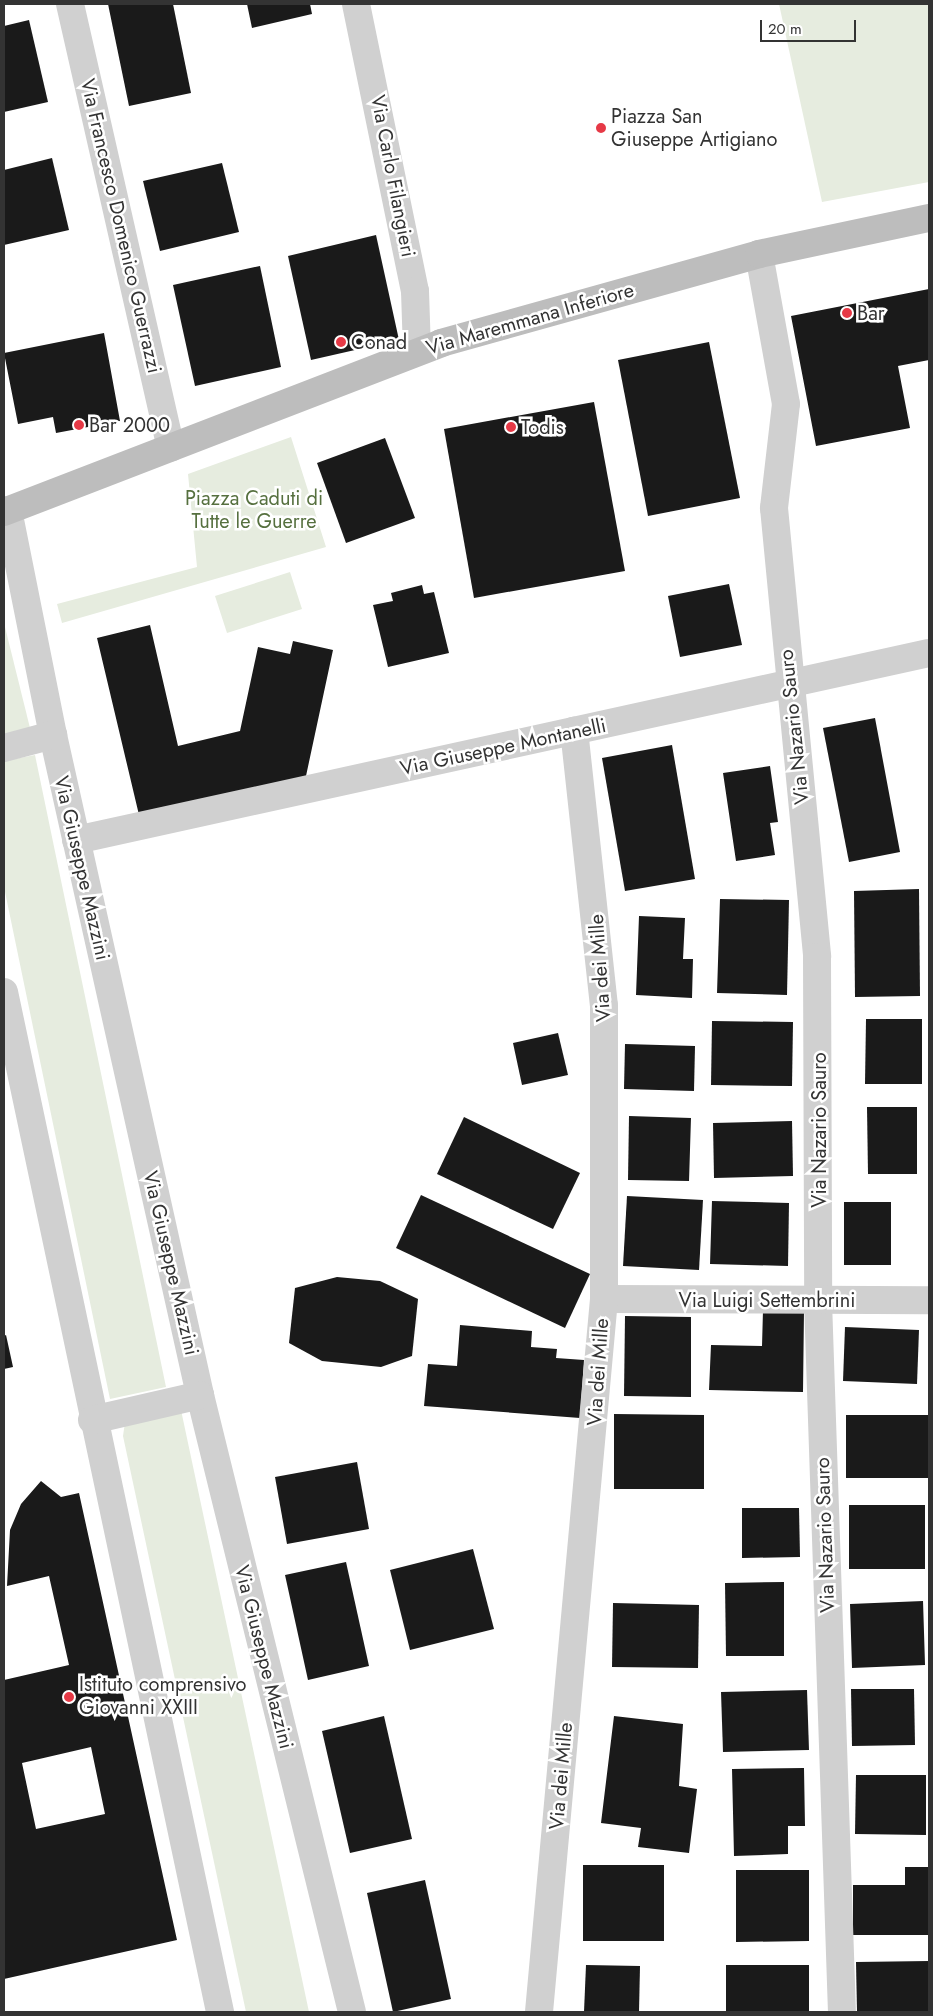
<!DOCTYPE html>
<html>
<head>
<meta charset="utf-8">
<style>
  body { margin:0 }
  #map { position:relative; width:933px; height:2016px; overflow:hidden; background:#fff; font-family:Jost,sans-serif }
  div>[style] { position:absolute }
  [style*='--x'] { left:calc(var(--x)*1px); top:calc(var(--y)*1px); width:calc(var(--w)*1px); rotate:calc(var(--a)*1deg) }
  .green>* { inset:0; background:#e6ecdf }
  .building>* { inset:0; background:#1a1a1a }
  .street>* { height:28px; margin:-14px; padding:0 14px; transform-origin:14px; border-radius:14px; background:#d0d0d0 }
  .secondary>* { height:28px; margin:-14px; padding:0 14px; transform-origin:14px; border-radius:14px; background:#bdbdbd }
  .dots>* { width:14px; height:14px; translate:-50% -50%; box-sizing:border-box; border:2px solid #fff; border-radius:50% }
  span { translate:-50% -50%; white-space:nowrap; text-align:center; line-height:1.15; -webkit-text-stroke:5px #fff; paint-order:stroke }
  .poi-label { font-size:20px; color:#333 }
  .left { translate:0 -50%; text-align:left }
  .street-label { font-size:20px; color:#333 }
  .park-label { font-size:20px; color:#56703f }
  .frame { position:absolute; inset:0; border:5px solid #333; pointer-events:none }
  .scale { position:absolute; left:760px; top:20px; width:96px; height:22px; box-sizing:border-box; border:2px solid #333; border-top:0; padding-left:6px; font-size:15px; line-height:18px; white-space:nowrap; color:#333; -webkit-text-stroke:4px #fff; paint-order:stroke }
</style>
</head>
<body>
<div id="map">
  <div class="green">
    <i style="clip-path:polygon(779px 4px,929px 4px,929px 182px,822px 202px)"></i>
    <i style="clip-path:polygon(291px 437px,326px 547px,62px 623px,57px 604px,197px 567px,188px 474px)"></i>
    <i style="clip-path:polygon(290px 572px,302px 609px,227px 633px,215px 596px)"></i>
    <i style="clip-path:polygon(4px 623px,30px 728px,4px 735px)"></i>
    <i style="clip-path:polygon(35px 755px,166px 1387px,110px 1399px,4px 887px,4px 761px)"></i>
    <i style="clip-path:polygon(181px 1410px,309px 2012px,246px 2012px,123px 1436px,125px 1422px)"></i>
  </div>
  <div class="building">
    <i style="clip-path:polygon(108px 4px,173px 4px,191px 93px,129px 106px)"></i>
    <i style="clip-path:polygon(247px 4px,310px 4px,312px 14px,252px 28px)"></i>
    <i style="clip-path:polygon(29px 20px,48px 102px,4px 112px,4px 26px)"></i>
    <i style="clip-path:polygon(52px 158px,69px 230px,4px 245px,4px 170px)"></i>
    <i style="clip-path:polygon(222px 163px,239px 232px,160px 251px,143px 181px)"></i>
    <i style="clip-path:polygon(376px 235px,399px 340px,311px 360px,288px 256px)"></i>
    <i style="clip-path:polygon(260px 266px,281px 367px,195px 386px,173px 285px)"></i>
    <i style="clip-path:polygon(929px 289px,929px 360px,898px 366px,910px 428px,816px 446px,791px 316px)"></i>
    <i style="clip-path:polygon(104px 333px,120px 421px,56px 433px,53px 417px,18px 424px,4px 353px)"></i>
    <i style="clip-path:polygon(709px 342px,740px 498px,648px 516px,618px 360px)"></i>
    <i style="clip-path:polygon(594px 402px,625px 571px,474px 598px,444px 429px)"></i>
    <i style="clip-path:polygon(385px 438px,415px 518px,346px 543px,317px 463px)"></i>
    <i style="clip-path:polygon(729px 584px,742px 645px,680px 657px,668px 596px)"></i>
    <i style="clip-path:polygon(422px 585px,424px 594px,434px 592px,449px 653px,388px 667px,373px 605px,393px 601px,391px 593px)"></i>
    <i style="clip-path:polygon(150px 625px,178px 746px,240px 731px,258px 647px,290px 654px,293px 641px,333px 650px,306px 776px,139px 815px,97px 638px)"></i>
    <i style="clip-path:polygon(875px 718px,900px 852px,849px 862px,823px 728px)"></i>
    <i style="clip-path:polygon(672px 745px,695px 879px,625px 891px,602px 758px)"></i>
    <i style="clip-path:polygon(770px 766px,778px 822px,770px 823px,775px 855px,736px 861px,723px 773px)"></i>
    <i style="clip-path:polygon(919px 889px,920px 996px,855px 997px,854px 891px)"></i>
    <i style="clip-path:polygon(720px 899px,789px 900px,787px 995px,717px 993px)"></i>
    <i style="clip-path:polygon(639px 916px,685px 918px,683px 959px,693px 959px,692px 998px,636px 995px)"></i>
    <i style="clip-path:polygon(866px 1019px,922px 1019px,922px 1084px,865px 1084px)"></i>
    <i style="clip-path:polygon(712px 1021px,793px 1022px,792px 1086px,711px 1085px)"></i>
    <i style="clip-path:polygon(558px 1033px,568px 1075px,522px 1085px,513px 1043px)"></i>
    <i style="clip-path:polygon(625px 1044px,695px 1046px,694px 1091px,624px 1089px)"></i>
    <i style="clip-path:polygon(867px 1107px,917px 1107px,917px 1174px,868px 1174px)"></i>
    <i style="clip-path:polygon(629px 1116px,691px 1118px,689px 1181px,628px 1180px)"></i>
    <i style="clip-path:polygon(464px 1117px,580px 1173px,553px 1229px,437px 1174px)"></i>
    <i style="clip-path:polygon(792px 1121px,793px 1176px,714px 1178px,713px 1123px)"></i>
    <i style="clip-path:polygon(421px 1195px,590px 1274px,565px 1328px,396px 1248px)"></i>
    <i style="clip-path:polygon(627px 1196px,703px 1200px,699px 1270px,623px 1266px)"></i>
    <i style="clip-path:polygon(712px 1201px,789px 1203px,788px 1266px,710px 1264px)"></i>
    <i style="clip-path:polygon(844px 1202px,891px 1202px,891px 1265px,844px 1265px)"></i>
    <i style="clip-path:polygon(337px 1277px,380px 1281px,418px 1299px,412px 1356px,381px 1367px,322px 1361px,289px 1343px,295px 1288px)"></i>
    <i style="clip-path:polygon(763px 1310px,804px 1311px,803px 1392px,709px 1390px,711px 1345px,762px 1346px)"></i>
    <i style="clip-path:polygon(625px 1316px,691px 1317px,691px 1397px,624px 1396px)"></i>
    <i style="clip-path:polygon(460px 1325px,532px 1331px,531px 1347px,557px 1349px,556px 1358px,584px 1360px,580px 1418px,424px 1406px,428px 1364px,457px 1366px)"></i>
    <i style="clip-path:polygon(845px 1327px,919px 1330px,917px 1384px,843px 1381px)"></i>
    <i style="clip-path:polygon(6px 1335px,13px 1367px,4px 1369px,4px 1336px)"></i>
    <i style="clip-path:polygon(614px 1414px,704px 1415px,704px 1489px,614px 1489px)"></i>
    <i style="clip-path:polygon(846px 1415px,928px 1415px,928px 1478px,846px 1478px)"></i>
    <i style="clip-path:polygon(357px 1462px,369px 1529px,287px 1544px,275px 1477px)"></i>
    <i style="clip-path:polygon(evenodd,41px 1481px,61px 1497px,79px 1493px,177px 1940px,4px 1979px,4px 1680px,69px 1665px,49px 1576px,7px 1586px,10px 1530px,21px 1504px,41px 1481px,91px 1747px,105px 1814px,36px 1829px,22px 1763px,91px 1747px)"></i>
    <i style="clip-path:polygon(849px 1505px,925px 1505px,925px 1569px,849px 1569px)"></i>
    <i style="clip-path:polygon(742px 1508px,799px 1508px,800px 1557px,742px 1558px)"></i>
    <i style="clip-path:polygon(473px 1549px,494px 1629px,410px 1650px,390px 1570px)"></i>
    <i style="clip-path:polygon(346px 1562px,369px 1666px,308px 1680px,285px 1575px)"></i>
    <i style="clip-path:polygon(784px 1582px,784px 1656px,726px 1656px,725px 1583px)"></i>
    <i style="clip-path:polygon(923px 1601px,925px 1665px,852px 1668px,850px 1604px)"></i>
    <i style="clip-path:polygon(613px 1603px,699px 1605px,698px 1668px,612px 1667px)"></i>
    <i style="clip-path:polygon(851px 1689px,914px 1689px,915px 1745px,852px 1746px)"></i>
    <i style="clip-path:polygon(807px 1690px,809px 1750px,723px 1752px,721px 1692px)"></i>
    <i style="clip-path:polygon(384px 1716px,412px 1839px,350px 1853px,322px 1731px)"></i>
    <i style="clip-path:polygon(614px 1716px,683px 1724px,679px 1786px,697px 1789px,689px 1853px,638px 1847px,641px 1828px,601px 1823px)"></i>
    <i style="clip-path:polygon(804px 1768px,805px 1826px,788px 1826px,788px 1854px,734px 1856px,732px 1769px)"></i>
    <i style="clip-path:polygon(856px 1775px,926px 1775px,926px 1835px,855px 1834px)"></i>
    <i style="clip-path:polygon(583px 1865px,664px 1865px,664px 1941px,583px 1941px)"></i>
    <i style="clip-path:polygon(905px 1867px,929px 1867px,929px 1935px,853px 1935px,853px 1885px,905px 1885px)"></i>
    <i style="clip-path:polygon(736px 1870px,809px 1870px,809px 1941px,736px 1942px)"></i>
    <i style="clip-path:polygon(425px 1880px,451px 1999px,393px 2012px,367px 1893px)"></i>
    <i style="clip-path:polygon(929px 1961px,929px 2012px,857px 2012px,856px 1962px)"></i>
    <i style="clip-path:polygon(586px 1965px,640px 1966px,639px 2012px,584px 2012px)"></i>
    <i style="clip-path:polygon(726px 1965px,809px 1965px,809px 2012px,726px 2012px)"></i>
  </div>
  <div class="street">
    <i style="--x:70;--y:4;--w:455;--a:77.2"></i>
    <i style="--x:356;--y:4;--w:293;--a:78.4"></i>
    <i style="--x:415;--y:291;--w:60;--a:88.1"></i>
    <i style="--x:759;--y:254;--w:152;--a:79.8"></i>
    <i style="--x:786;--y:404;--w:105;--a:96.6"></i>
    <i style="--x:774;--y:508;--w:451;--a:84.5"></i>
    <i style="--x:817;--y:957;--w:344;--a:89.8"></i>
    <i style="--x:818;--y:1301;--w:711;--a:88.07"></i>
    <i style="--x:8;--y:510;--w:229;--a:78.7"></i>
    <i style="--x:53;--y:735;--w:676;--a:77.44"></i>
    <i style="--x:200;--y:1395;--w:635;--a:76.16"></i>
    <i style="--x:4;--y:748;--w:51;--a:-14.9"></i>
    <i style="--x:76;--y:840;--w:873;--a:-12.37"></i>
    <i style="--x:4;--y:992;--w:1043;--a:78.04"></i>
    <i style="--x:604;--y:1299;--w:325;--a:0.2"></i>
    <i style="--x:92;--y:1420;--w:111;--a:-13"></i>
    <i style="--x:539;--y:2012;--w:716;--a:-84.79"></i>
    <i style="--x:604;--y:1299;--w:293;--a:-90"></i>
    <i style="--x:604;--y:1006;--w:277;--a:-96.2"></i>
  </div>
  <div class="secondary">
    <i style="--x:4;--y:512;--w:469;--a:-21.1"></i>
    <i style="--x:441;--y:343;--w:330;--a:-15.6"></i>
    <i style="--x:759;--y:254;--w:174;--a:-12"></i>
  </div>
  <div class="dots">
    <i style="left:601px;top:128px;background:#e63946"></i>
    <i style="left:847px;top:313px;background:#e63946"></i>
    <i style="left:341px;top:342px;background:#e63946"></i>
    <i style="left:79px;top:425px;background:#e63946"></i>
    <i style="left:511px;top:427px;background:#e63946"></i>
    <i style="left:69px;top:1697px;background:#e63946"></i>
  </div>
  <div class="poi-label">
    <span class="left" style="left:611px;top:128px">Piazza San<br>Giuseppe Artigiano</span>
    <span class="left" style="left:857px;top:313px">Bar</span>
    <span class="left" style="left:351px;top:342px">Conad</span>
    <span class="left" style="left:89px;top:425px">Bar 2000</span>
    <span class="left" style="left:521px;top:427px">Todis</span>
    <span class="left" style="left:79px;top:1696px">Istituto comprensivo<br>Giovanni XXIII</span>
  </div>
  <div class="street-label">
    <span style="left:393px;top:176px;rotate:79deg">Via Carlo Filangieri</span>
    <span style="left:121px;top:226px;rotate:77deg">Via Francesco Domenico Guerrazzi</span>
    <span style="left:530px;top:319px;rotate:-16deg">Via Maremmana Inferiore</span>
    <span style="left:794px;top:727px;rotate:-96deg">Via Nazario Sauro</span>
    <span style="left:503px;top:747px;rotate:-12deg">Via Giuseppe Montanelli</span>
    <span style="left:82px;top:868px;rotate:77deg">Via Giuseppe Mazzini</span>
    <span style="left:600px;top:968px;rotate:-94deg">Via dei Mille</span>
    <span style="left:819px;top:1130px;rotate:-90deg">Via Nazario Sauro</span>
    <span style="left:171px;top:1263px;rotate:77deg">Via Giuseppe Mazzini</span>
    <span style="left:767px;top:1300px">Via Luigi Settembrini</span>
    <span style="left:598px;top:1372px;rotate:-86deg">Via dei Mille</span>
    <span style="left:825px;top:1535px;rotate:-92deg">Via Nazario Sauro</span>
    <span style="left:264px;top:1657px;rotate:76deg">Via Giuseppe Mazzini</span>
    <span style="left:561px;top:1776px;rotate:-85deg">Via dei Mille</span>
  </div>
  <div class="park-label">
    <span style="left:254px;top:510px">Piazza Caduti di<br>Tutte le Guerre</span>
  </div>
  <div class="frame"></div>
  <div class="scale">20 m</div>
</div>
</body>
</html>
